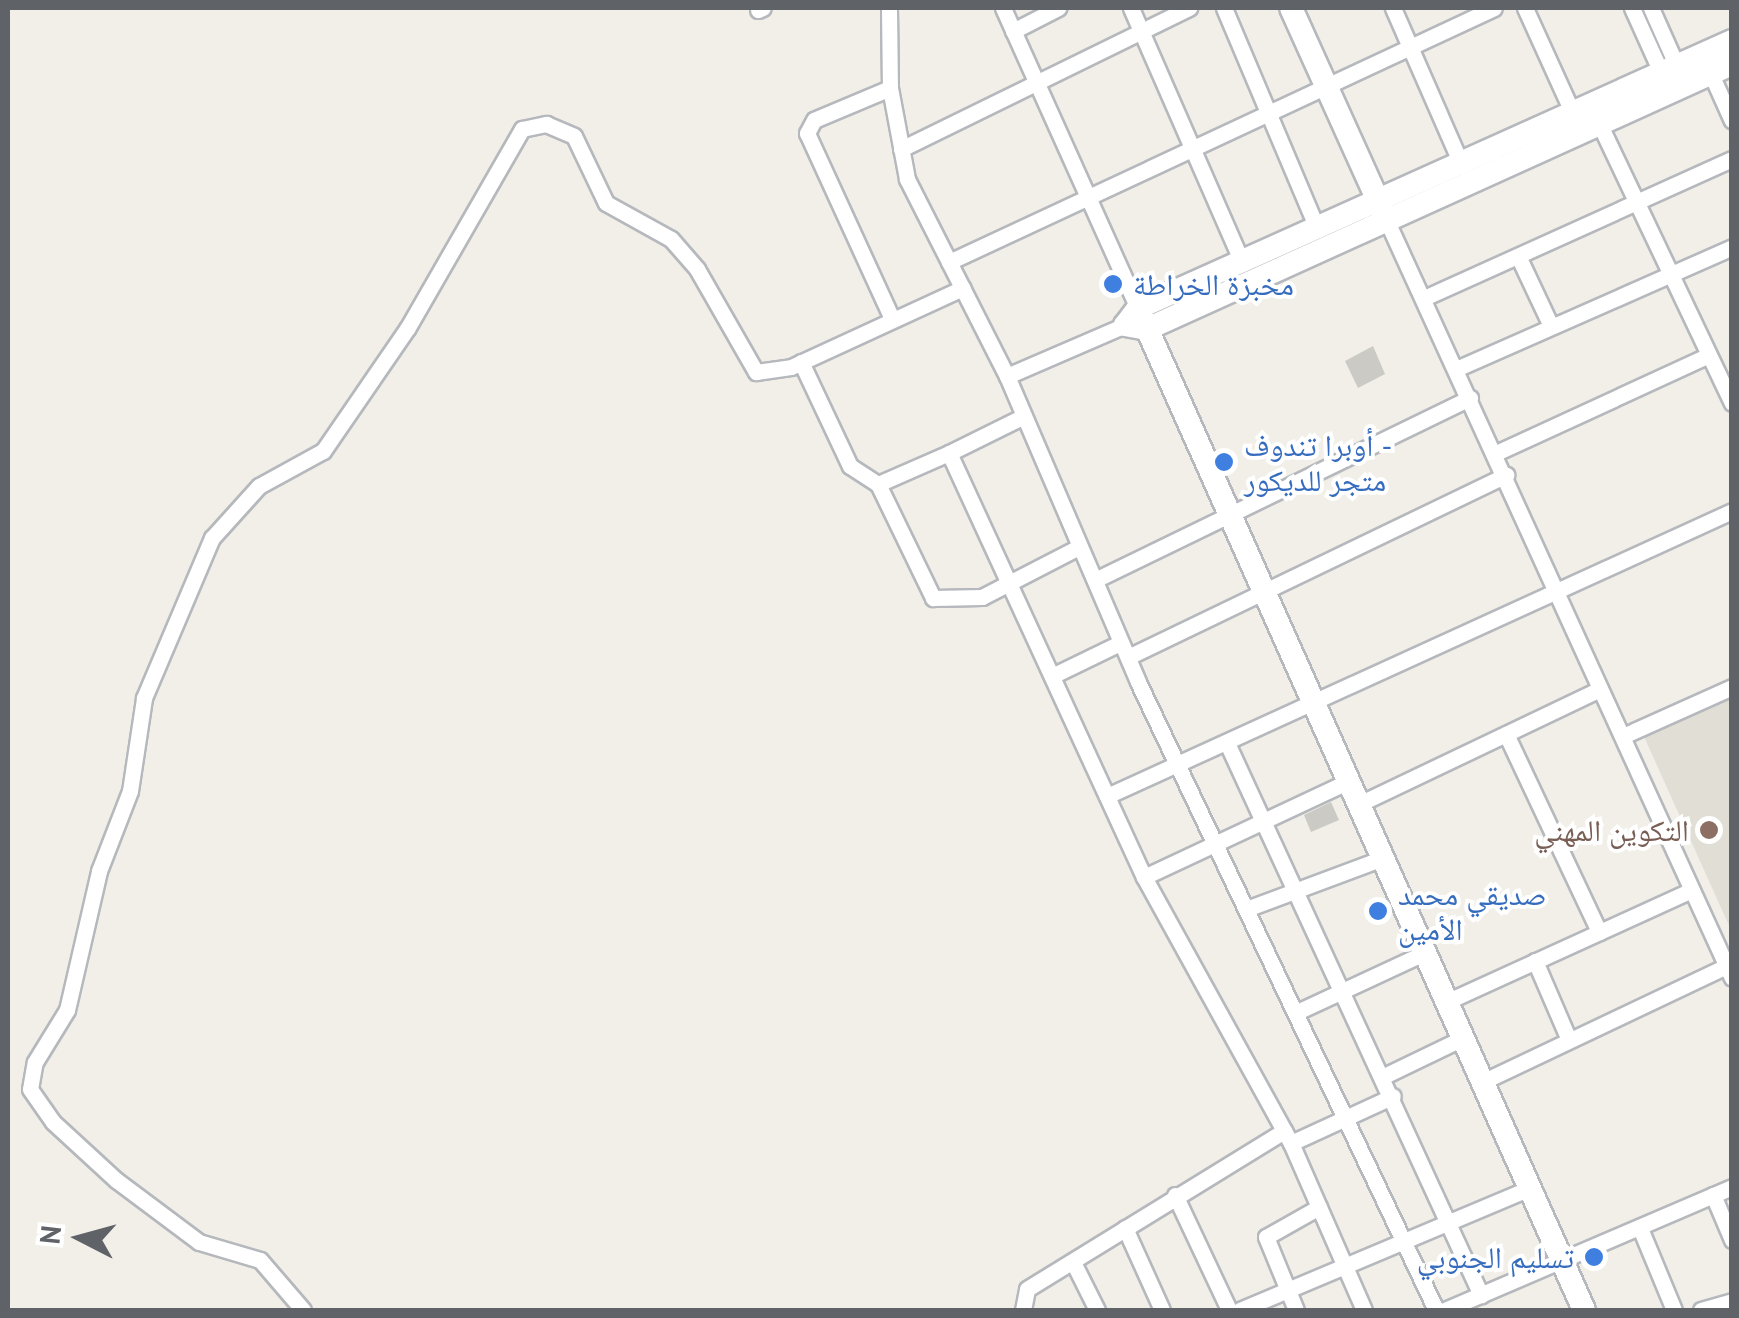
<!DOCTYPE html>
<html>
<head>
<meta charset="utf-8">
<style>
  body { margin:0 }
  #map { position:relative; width:1739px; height:1318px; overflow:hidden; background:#f1efe8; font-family:"PT Sans","Noto Naskh Arabic",sans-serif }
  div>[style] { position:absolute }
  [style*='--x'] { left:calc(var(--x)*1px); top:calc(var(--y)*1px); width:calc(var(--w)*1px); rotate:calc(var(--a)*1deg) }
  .education>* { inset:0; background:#e1ded6 }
  .building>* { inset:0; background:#cccac5 }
  .roads { filter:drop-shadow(2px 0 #b5b8bc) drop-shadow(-2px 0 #b5b8bc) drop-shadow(0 2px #b5b8bc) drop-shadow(0 -2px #b5b8bc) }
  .street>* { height:15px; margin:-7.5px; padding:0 7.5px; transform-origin:7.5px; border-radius:7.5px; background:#fff }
  .secondary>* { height:22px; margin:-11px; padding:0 11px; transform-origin:11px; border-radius:11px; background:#fff }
  .dots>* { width:28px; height:28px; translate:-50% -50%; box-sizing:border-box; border:5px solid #fff; border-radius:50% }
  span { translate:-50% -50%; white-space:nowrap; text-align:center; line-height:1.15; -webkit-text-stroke:8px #fff; paint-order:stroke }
  .shop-label { font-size:30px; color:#366cbe }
  .left { translate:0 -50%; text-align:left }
  .right { translate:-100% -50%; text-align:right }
  .education-label { font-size:30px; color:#785e54 }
  .frame { position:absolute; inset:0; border:10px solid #5f6368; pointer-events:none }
  .north { position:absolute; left:30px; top:1188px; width:100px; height:100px; -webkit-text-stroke:8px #fff; paint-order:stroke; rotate:276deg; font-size:28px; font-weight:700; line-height:40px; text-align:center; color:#5f6368 }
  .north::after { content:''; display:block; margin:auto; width:35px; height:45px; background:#5f6368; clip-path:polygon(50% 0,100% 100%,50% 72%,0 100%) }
</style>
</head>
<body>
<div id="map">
  <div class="education">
    <i style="clip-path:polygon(1731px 688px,1731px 930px,1641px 730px)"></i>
  </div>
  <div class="building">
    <i style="clip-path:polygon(1373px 346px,1385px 374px,1358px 388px,1345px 361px)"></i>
    <i style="clip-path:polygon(1331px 802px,1339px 820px,1311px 832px,1304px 815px)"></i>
  </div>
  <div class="roads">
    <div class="street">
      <i style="--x:889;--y:8;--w:80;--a:89.3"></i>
      <i style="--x:890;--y:88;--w:93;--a:79.4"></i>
      <i style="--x:907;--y:179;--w:221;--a:63.1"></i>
      <i style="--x:1007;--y:376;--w:333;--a:66.8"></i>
      <i style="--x:1138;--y:682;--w:695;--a:64.61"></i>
      <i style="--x:1003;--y:8;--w:329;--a:65.8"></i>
      <i style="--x:1131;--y:8;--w:279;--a:66.4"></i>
      <i style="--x:1224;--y:8;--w:241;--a:67.1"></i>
      <i style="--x:1393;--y:8;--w:172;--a:66.4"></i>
      <i style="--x:1525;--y:8;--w:119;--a:65.6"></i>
      <i style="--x:1632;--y:8;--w:80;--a:65.7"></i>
      <i style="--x:1651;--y:8;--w:71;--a:66"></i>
      <i style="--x:758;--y:10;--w:5;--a:-22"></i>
      <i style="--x:1013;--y:31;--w:51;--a:-27.1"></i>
      <i style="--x:1711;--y:74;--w:51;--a:65.9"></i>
      <i style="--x:890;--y:88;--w:82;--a:157.2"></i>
      <i style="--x:814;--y:120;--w:15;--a:118"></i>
      <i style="--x:807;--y:133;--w:205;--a:65.4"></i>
      <i style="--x:1599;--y:123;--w:310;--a:64.6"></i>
      <i style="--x:901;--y:149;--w:321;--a:-26.1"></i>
      <i style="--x:1386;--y:219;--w:834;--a:65.49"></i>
      <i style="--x:1519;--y:258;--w:75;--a:64.8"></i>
      <i style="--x:949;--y:262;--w:601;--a:-24.99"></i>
      <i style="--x:1424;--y:298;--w:338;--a:-24.3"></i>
      <i style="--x:801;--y:362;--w:115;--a:64.8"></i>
      <i style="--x:850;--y:466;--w:33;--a:33"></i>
      <i style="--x:1456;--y:369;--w:302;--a:-23.8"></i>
      <i style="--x:1007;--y:376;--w:129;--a:-23.4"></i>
      <i style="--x:1024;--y:416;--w:84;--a:153.7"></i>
      <i style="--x:949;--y:453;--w:467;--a:65.3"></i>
      <i style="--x:1144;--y:877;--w:304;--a:61.1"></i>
      <i style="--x:1291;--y:1143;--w:182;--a:66.4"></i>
      <i style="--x:949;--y:453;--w:77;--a:156.4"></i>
      <i style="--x:878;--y:484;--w:127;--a:64.2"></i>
      <i style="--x:933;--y:598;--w:49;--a:-1.2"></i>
      <i style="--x:982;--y:597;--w:107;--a:-27.3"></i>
      <i style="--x:1496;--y:453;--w:232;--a:-24.7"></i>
      <i style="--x:1095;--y:580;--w:417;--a:-25.9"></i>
      <i style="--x:1128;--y:657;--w:420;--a:-25.7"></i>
      <i style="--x:1052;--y:676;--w:76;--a:-25.9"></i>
      <i style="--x:1506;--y:734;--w:219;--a:64.8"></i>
      <i style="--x:1623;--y:736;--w:120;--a:-24.2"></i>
      <i style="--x:1227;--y:743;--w:608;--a:65.29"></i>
      <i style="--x:1107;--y:796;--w:687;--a:-24.51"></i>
      <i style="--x:1359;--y:804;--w:267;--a:-25.5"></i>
      <i style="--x:1144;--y:877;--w:226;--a:-25.1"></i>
      <i style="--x:1249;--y:908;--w:143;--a:-20.5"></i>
      <i style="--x:1535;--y:961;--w:86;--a:66.7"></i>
      <i style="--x:1446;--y:1002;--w:270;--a:-24.5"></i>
      <i style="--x:1297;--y:1012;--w:140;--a:-24.9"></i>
      <i style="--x:1384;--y:1076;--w:88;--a:-25.7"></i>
      <i style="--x:1482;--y:1082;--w:270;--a:-25.4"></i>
      <i style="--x:1291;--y:1143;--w:112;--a:-24.7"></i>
      <i style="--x:1175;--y:1195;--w:127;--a:64.8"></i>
      <i style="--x:1713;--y:1195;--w:49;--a:67.1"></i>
      <i style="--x:1125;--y:1228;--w:90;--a:65.7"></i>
      <i style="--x:1640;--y:1228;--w:89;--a:67.5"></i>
      <i style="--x:1073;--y:1262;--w:54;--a:63.4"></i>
      <i style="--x:303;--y:1310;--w:66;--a:-130.7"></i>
      <i style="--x:260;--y:1260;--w:64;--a:-163.6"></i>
      <i style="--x:199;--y:1242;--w:104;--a:-143.2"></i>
      <i style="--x:116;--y:1180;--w:86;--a:-137.4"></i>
      <i style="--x:53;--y:1122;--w:40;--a:-124.9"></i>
      <i style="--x:30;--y:1089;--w:27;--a:-80"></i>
      <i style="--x:35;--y:1062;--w:61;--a:-58.4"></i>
      <i style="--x:67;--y:1010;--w:143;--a:-77"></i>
      <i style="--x:99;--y:871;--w:86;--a:-68.8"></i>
      <i style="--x:130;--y:791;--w:94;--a:-81.4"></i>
      <i style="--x:144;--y:698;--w:174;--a:-67"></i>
      <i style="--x:212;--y:538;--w:70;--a:-47.9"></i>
      <i style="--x:259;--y:486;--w:73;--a:-28.7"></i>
      <i style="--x:323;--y:451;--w:148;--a:-55.5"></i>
      <i style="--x:407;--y:329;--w:231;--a:-60.1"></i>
      <i style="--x:522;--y:129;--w:25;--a:-12"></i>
      <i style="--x:546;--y:124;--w:30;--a:23"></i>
      <i style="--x:574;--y:136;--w:74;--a:64.5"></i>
      <i style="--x:606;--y:203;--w:74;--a:29"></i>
      <i style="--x:671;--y:239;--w:40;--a:49"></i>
      <i style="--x:697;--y:269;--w:119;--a:60.2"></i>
      <i style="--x:756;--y:372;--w:35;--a:-8"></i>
      <i style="--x:791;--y:367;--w:189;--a:-24.7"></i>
      <i style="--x:1023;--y:1310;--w:21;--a:-79"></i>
      <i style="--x:1027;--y:1289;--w:302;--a:-31.6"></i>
      <i style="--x:1240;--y:1310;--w:315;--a:-22.8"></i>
      <i style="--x:1296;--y:1310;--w:79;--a:-112.3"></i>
      <i style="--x:1266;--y:1237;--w:61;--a:-29.5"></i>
      <i style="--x:1445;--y:1310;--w:312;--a:-23.2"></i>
      <i style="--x:1701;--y:1310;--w:32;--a:-16"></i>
    </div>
    <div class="secondary">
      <i style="--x:1291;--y:8;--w:226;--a:65.7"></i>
      <i style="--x:1732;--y:41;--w:651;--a:155.8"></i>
      <i style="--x:1138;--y:308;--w:21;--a:127"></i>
      <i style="--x:1125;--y:325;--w:22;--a:10"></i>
      <i style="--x:1147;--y:329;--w:642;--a:-24.37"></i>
      <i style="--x:1141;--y:315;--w:1089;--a:66"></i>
    </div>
  </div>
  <div class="dots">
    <i style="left:1113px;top:284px;background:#3f7fe0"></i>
    <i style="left:1224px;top:462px;background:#3f7fe0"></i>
    <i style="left:1709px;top:830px;background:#8d6e63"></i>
    <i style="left:1378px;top:911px;background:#3f7fe0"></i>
    <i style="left:1594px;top:1257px;background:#3f7fe0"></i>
  </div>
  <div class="shop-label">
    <span class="left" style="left:1133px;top:284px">مخبزة الخراطة</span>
    <span class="left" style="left:1244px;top:462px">أوبرا تندوف -<br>متجر للديكور</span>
    <span class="left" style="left:1398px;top:911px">صديقي محمد<br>الأمين</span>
    <span class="right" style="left:1574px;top:1257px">تسليم الجنوبي</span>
  </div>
  <div class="education-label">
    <span class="right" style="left:1689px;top:830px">التكوين المهني</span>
  </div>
  <div class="frame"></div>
  <div class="north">N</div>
</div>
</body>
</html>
